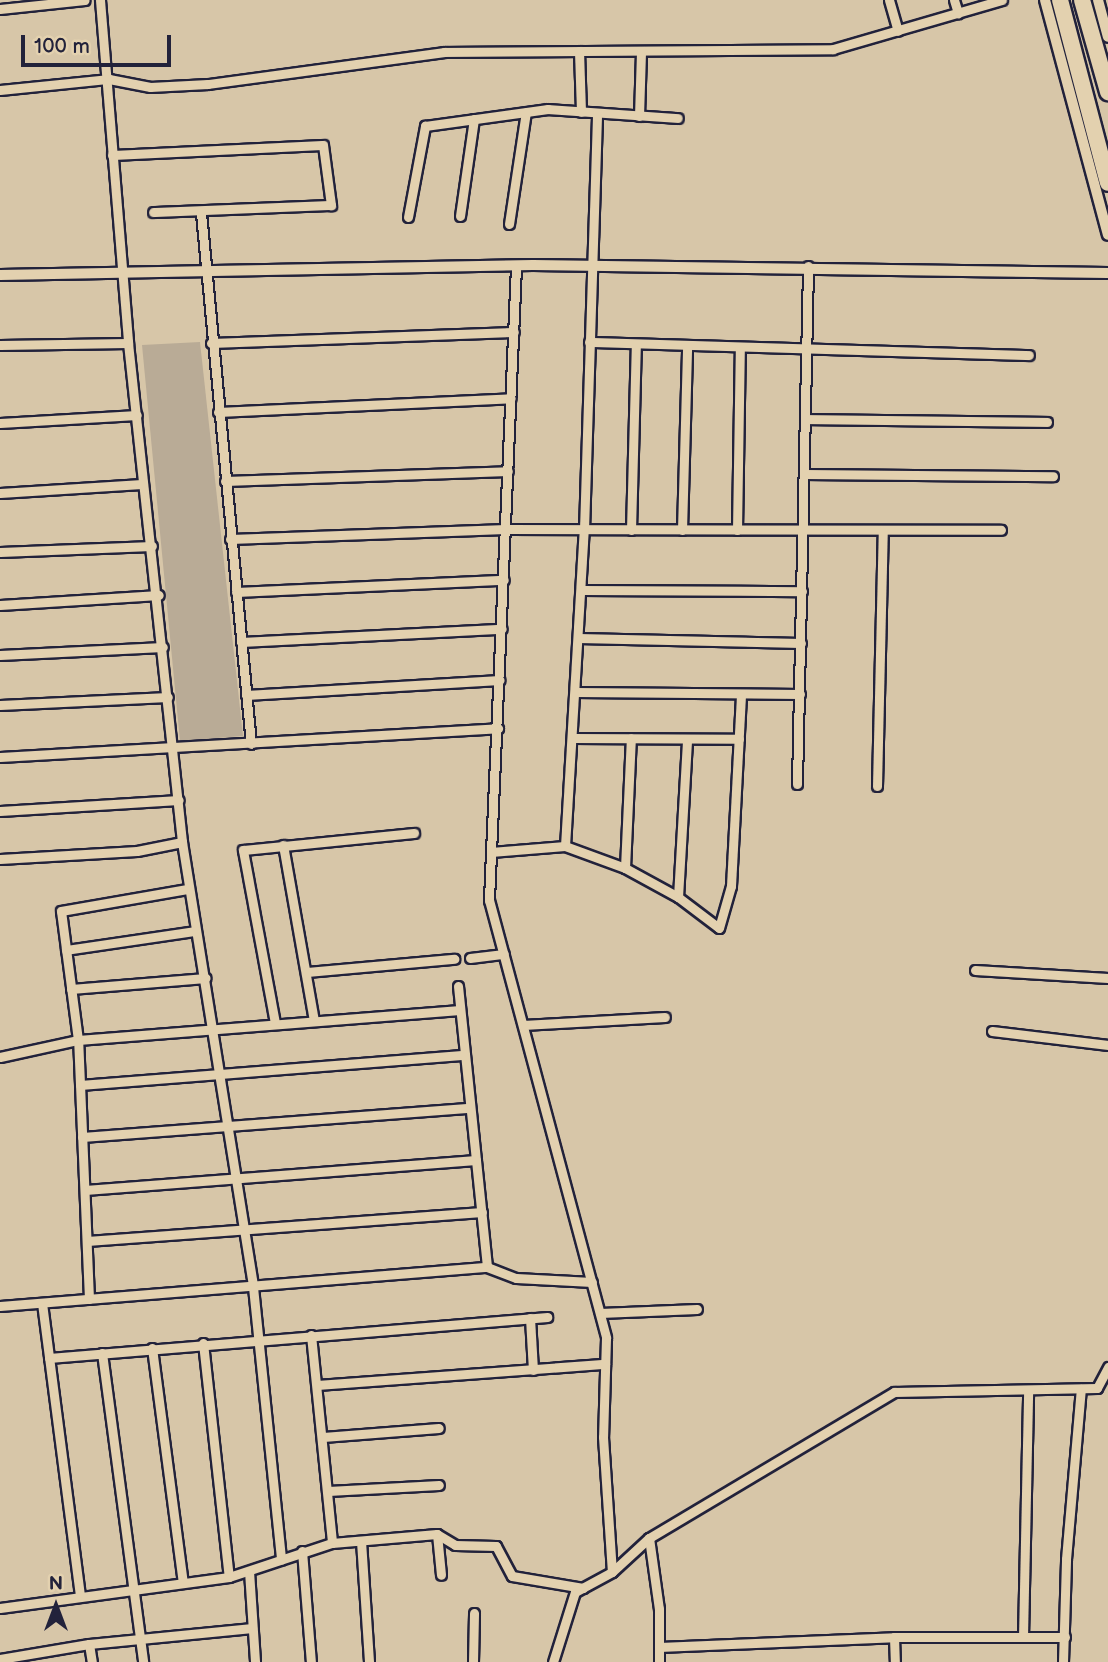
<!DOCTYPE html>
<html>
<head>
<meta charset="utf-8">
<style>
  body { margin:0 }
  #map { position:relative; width:1108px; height:1662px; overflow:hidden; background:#d7c6a8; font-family:"Balsamiq Sans",sans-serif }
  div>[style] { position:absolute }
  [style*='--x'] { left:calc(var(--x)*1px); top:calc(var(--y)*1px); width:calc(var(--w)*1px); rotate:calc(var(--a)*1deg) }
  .green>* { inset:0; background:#b9ab96 }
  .roads { filter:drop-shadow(2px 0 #22223b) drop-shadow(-2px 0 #22223b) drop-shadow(0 2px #22223b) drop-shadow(0 -2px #22223b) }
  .minor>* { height:9px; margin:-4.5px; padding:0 4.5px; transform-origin:4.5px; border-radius:4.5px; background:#e3d1af }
  .tertiary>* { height:10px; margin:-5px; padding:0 5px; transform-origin:5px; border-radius:5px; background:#e3d1af }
  .trunk>* { height:16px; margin:-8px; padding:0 8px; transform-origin:8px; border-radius:8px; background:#e3d1af }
  span { translate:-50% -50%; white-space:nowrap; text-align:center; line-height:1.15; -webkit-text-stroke:6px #e3d1af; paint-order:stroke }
  .north { position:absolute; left:21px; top:1571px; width:70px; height:70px; -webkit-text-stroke:5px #e3d1af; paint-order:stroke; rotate:0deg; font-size:19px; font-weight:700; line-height:28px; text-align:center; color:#22223b }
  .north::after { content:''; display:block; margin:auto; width:24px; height:32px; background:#22223b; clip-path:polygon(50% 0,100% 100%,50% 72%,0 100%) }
  .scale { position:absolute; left:21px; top:35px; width:150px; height:32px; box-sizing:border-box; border:4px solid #22223b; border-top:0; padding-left:9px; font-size:21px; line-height:24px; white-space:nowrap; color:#22223b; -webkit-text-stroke:5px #e3d1af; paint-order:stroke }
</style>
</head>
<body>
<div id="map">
  <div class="green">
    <i style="clip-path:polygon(200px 342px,243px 736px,180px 741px,142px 345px)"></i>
  </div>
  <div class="roads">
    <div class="minor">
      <i style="--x:100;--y:0;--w:344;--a:85.3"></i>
      <i style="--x:128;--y:343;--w:502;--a:83.82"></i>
      <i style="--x:182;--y:842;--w:451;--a:80.9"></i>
      <i style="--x:253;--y:1287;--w:274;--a:84.1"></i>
      <i style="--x:889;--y:0;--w:32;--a:74"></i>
      <i style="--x:954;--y:0;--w:14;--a:73"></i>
      <i style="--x:0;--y:9;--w:85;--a:-6"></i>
      <i style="--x:579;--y:51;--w:61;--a:88.1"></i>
      <i style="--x:0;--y:90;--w:110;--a:-5.8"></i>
      <i style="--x:109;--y:79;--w:42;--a:11"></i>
      <i style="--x:150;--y:87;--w:58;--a:-3"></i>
      <i style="--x:208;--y:84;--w:238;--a:-7.7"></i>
      <i style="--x:444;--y:52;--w:389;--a:-0.4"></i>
      <i style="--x:833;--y:49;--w:176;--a:-16.2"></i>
      <i style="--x:639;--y:116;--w:65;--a:-88.2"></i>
      <i style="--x:112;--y:155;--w:211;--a:-2.7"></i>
      <i style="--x:323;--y:145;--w:61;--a:82.4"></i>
      <i style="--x:331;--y:205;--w:178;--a:177.7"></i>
      <i style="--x:201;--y:213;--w:533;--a:84.62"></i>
      <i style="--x:460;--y:216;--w:98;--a:-81.8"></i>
      <i style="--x:408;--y:217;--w:93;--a:-79.4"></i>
      <i style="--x:425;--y:126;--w:124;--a:-7.9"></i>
      <i style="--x:548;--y:109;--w:130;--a:4"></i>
      <i style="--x:509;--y:224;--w:113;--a:-81.4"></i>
      <i style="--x:516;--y:266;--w:635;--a:92.44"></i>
      <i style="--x:489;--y:900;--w:453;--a:75"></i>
      <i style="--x:606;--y:1338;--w:99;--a:91.7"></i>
      <i style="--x:603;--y:1437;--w:135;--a:86.2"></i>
      <i style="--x:589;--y:342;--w:440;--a:1.7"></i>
      <i style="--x:211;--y:343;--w:303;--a:-2.1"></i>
      <i style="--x:0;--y:345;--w:128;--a:-0.9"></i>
      <i style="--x:218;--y:412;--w:293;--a:-2.7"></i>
      <i style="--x:805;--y:419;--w:242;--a:0.7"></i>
      <i style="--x:0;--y:423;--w:137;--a:-3.3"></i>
      <i style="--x:804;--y:474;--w:249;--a:0.5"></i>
      <i style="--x:225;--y:481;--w:283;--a:-2"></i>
      <i style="--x:0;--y:493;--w:142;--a:-3.6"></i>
      <i style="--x:631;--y:530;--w:186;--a:-88.5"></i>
      <i style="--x:682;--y:530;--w:184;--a:-88.4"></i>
      <i style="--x:737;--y:530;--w:183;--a:-89.1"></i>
      <i style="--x:230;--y:539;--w:276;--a:-2.1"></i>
      <i style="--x:506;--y:529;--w:495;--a:0.1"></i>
      <i style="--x:0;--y:552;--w:152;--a:-2.3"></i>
      <i style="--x:581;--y:590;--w:221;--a:0.3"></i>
      <i style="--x:236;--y:592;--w:268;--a:-2.6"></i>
      <i style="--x:0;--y:605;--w:159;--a:-3.6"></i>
      <i style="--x:578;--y:638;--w:223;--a:1.3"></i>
      <i style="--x:241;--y:642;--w:261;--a:-2.9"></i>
      <i style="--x:0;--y:655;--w:163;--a:-2.8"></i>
      <i style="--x:575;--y:692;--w:225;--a:0.5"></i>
      <i style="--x:246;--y:695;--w:254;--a:-3.4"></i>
      <i style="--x:0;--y:705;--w:168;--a:-2.7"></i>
      <i style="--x:572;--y:738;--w:167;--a:0.3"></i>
      <i style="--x:0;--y:757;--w:499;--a:-3.3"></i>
      <i style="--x:797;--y:784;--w:518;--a:-88.78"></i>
      <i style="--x:877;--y:786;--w:256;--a:-88.7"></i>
      <i style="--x:0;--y:811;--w:179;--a:-3.5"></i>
      <i style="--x:283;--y:845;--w:178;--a:80"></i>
      <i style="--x:565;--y:846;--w:317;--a:-86.6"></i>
      <i style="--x:584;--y:530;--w:417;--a:-88.2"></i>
      <i style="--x:491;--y:852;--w:74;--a:-4.6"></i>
      <i style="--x:565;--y:846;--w:64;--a:20.1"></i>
      <i style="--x:625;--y:868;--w:60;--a:28.7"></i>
      <i style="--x:678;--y:897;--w:51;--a:37.1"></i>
      <i style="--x:719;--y:928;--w:44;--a:-74.1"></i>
      <i style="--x:731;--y:886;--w:192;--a:-87"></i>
      <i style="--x:0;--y:859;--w:137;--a:-3.3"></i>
      <i style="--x:137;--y:851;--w:46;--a:-11.3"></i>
      <i style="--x:625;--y:868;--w:130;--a:-87.4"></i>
      <i style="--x:678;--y:897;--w:158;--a:-86.7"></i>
      <i style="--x:66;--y:950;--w:130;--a:-8.4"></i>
      <i style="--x:470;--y:958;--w:34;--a:-7"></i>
      <i style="--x:975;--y:970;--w:133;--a:3.4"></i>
      <i style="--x:307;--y:972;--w:148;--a:-5.1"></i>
      <i style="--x:458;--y:986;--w:282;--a:84.1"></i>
      <i style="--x:71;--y:989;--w:135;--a:-4.7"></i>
      <i style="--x:275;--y:1023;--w:176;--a:-100.5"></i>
      <i style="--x:243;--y:850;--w:172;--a:-5.7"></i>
      <i style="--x:523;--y:1025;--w:142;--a:-3.2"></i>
      <i style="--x:992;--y:1031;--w:117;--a:6.9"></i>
      <i style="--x:0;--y:1057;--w:80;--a:-12.3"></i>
      <i style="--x:78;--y:1040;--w:383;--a:-4.5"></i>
      <i style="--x:80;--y:1085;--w:386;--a:-4.5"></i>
      <i style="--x:82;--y:1137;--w:389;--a:-4.3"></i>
      <i style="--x:85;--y:1190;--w:392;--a:-4.4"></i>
      <i style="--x:87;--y:1241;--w:396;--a:-4.2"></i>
      <i style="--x:89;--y:1299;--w:259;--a:-92.4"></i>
      <i style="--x:78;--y:1040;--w:130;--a:-97.5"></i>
      <i style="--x:61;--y:911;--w:128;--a:-9.9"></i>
      <i style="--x:42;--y:1303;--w:293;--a:82.6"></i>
      <i style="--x:0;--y:1306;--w:489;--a:-4.6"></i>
      <i style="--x:487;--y:1267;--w:31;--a:21"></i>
      <i style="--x:516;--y:1278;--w:76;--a:3"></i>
      <i style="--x:600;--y:1313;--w:97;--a:-2.4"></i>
      <i style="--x:530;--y:1318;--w:52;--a:86.7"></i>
      <i style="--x:311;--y:1335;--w:209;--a:84.2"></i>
      <i style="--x:203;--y:1343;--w:235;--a:83.7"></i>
      <i style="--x:152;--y:1348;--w:237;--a:82.5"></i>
      <i style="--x:102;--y:1353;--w:312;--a:82.4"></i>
      <i style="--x:49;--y:1358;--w:500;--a:-4.7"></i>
      <i style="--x:317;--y:1385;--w:289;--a:-4.2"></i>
      <i style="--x:323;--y:1437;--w:116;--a:-4.4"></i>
      <i style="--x:328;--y:1491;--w:111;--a:-3.1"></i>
      <i style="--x:437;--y:1534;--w:41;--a:84.4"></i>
      <i style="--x:649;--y:1538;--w:72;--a:82"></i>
      <i style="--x:659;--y:1609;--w:53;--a:90"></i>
      <i style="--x:361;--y:1541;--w:121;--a:86.2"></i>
      <i style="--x:302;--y:1551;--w:111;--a:85.4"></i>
      <i style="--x:249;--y:1571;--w:91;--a:86.2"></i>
      <i style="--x:0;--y:1608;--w:231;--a:-7.7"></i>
      <i style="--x:229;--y:1577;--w:108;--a:-18.3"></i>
      <i style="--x:332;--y:1543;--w:105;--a:-4.9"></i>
      <i style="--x:437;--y:1534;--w:21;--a:31"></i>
      <i style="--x:455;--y:1545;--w:41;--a:1.4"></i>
      <i style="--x:496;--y:1546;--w:34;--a:62"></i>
      <i style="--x:512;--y:1576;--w:72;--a:9.6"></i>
      <i style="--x:894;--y:1637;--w:25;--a:88"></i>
      <i style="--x:1023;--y:1637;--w:247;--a:-88.8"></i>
      <i style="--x:89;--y:1644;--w:18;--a:81"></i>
      <i style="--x:659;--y:1647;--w:235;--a:-2.4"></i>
      <i style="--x:894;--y:1637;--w:171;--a:0"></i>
      <i style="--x:0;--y:1659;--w:90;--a:-9.6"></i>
      <i style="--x:89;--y:1644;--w:164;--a:-5.6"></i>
      <i style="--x:473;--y:1662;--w:49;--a:-88.8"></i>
      <i style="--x:553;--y:1662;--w:73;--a:-72.6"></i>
      <i style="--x:575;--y:1592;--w:42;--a:-28.4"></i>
      <i style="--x:612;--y:1572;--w:50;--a:-42.6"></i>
      <i style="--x:649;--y:1538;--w:285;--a:-30.8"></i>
      <i style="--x:894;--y:1392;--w:203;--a:-1.1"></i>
      <i style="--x:1097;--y:1388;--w:24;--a:-62"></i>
      <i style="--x:1063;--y:1662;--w:103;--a:-88.3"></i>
      <i style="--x:1066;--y:1559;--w:171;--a:-85"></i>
    </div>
    <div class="tertiary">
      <i style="--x:1045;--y:0;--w:243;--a:75"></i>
      <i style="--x:1098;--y:0;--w:38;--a:75"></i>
      <i style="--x:0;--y:275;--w:533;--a:-1.07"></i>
      <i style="--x:533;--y:265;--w:575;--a:0.8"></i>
    </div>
    <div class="trunk">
      <i style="--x:1060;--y:0;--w:189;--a:75.3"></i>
      <i style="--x:1082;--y:0;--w:96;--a:74.2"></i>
    </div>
  </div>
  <div class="north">N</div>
  <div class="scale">100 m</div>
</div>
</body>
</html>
